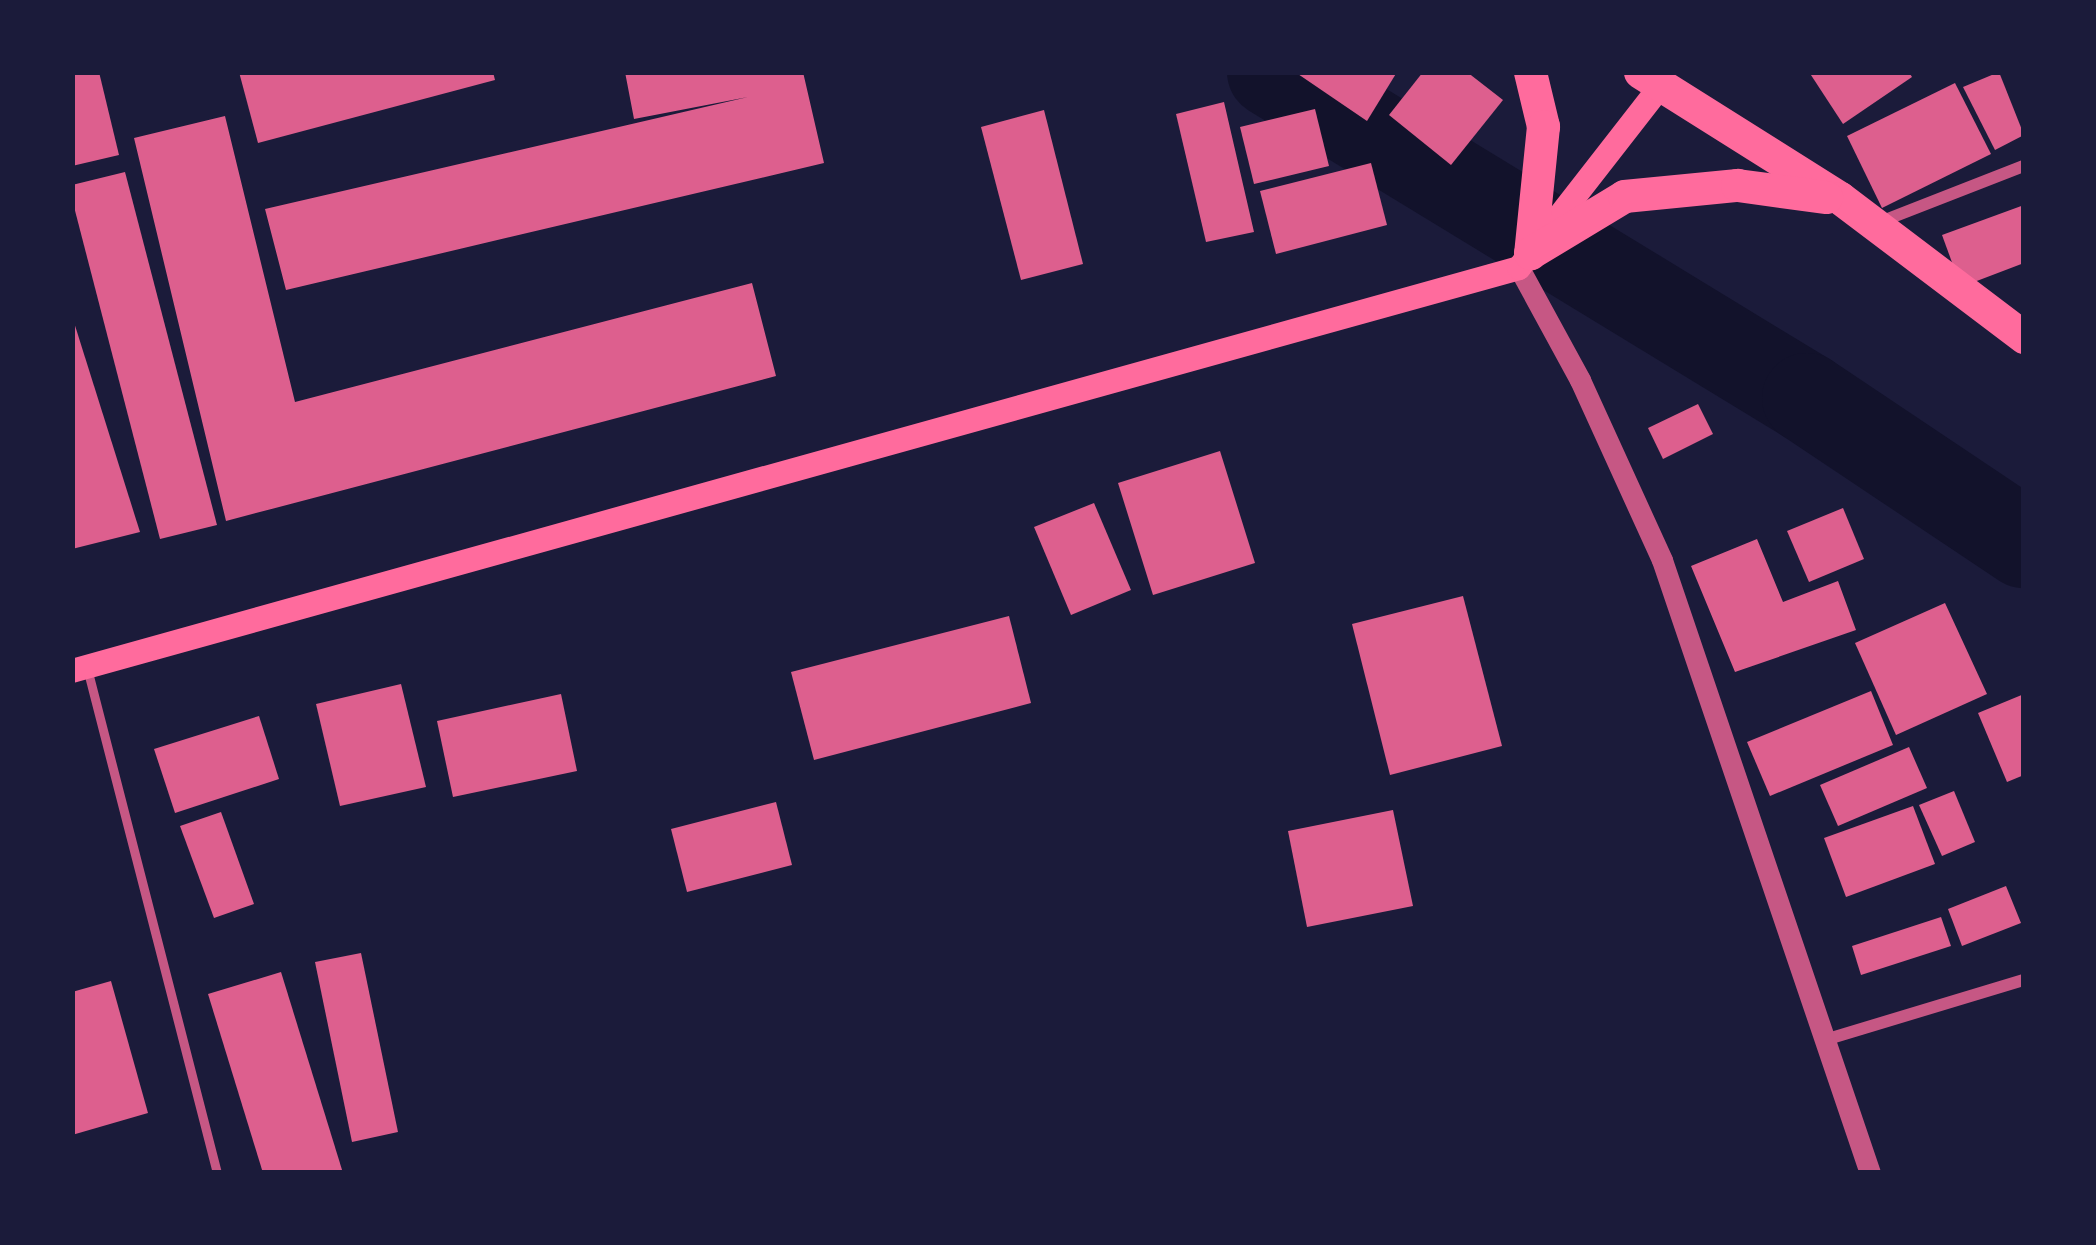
<!DOCTYPE html>
<html>
<head>
<meta charset="utf-8">
<style>
  body { margin:0 }
  #map { position:relative; width:2096px; height:1245px; overflow:hidden; background:#1b1b3a; font-family:Mulish,sans-serif }
  div>[style] { position:absolute }
  [style*='--x'] { left:calc(var(--x)*1px); top:calc(var(--y)*1px); width:calc(var(--w)*1px); rotate:calc(var(--a)*1deg) }
  .river>* { height:90px; margin:-45px; padding:0 45px; transform-origin:45px; border-radius:45px; background:#12122b }
  .building>* { inset:0; background:#dd5f8e }
  .service>* { height:9px; margin:-4.5px; padding:0 4.5px; transform-origin:4.5px; border-radius:4.5px; background:#c65784 }
  .minor>* { height:12px; margin:-6px; padding:0 6px; transform-origin:6px; border-radius:6px; background:#c65784 }
  .tertiary>* { height:21px; margin:-10.5px; padding:0 10.5px; transform-origin:10.5px; border-radius:10.5px; background:#c65784 }
  .secondary>* { height:24px; margin:-12px; padding:0 12px; transform-origin:12px; border-radius:12px; background:#ff6b9d }
  .trunk>* { height:33px; margin:-16.5px; padding:0 16.5px; transform-origin:16.5px; border-radius:16.5px; background:#ff6b9d }
  span { translate:-50% -50%; white-space:nowrap; text-align:center; line-height:1.15; -webkit-text-stroke:12px #1b1b3a; paint-order:stroke }
  .frame { position:absolute; inset:0; border:75px solid #1b1b3a; pointer-events:none }
</style>
</head>
<body>
<div id="map">
  <div class="river">
    <i style="--x:1272;--y:72;--w:626;--a:31.36"></i>
    <i style="--x:1807;--y:398;--w:261;--a:33.8"></i>
  </div>
  <div class="building">
    <i style="clip-path:polygon(72px 72px,99px 72px,119px 155px,72px 166px)"></i>
    <i style="clip-path:polygon(239px 72px,493px 72px,495px 80px,258px 143px)"></i>
    <i style="clip-path:polygon(625px 72px,803px 72px,824px 163px,286px 290px,265px 209px,748px 97px,634px 119px)"></i>
    <i style="clip-path:polygon(1295px 72px,1397px 72px,1367px 121px)"></i>
    <i style="clip-path:polygon(1423px 72px,1467px 72px,1503px 100px,1451px 165px,1389px 115px)"></i>
    <i style="clip-path:polygon(1809px 72px,1909px 72px,1912px 77px,1843px 124px)"></i>
    <i style="clip-path:polygon(1999px 72px,2024px 135px,1995px 150px,1963px 87px)"></i>
    <i style="clip-path:polygon(1955px 83px,1991px 154px,1882px 208px,1847px 136px)"></i>
    <i style="clip-path:polygon(1224px 102px,1254px 232px,1206px 242px,1176px 114px)"></i>
    <i style="clip-path:polygon(1315px 109px,1329px 166px,1254px 184px,1240px 127px)"></i>
    <i style="clip-path:polygon(1044px 110px,1083px 264px,1021px 280px,981px 127px)"></i>
    <i style="clip-path:polygon(225px 116px,295px 402px,752px 283px,776px 376px,226px 521px,134px 138px)"></i>
    <i style="clip-path:polygon(1371px 163px,1387px 225px,1276px 254px,1260px 191px)"></i>
    <i style="clip-path:polygon(125px 172px,217px 525px,160px 539px,72px 199px,72px 185px)"></i>
    <i style="clip-path:polygon(2024px 205px,2024px 263px,1961px 287px,1942px 235px)"></i>
    <i style="clip-path:polygon(72px 316px,140px 532px,72px 549px)"></i>
    <i style="clip-path:polygon(1698px 404px,1713px 434px,1663px 459px,1648px 428px)"></i>
    <i style="clip-path:polygon(1220px 451px,1255px 563px,1153px 595px,1118px 483px)"></i>
    <i style="clip-path:polygon(1094px 503px,1131px 590px,1071px 615px,1034px 527px)"></i>
    <i style="clip-path:polygon(1843px 508px,1864px 559px,1809px 582px,1787px 531px)"></i>
    <i style="clip-path:polygon(1757px 539px,1783px 602px,1838px 581px,1856px 630px,1735px 672px,1691px 566px)"></i>
    <i style="clip-path:polygon(1463px 596px,1502px 746px,1390px 775px,1352px 624px)"></i>
    <i style="clip-path:polygon(1945px 603px,1987px 694px,1896px 735px,1855px 643px)"></i>
    <i style="clip-path:polygon(1009px 616px,1031px 703px,814px 760px,791px 672px)"></i>
    <i style="clip-path:polygon(401px 684px,426px 787px,340px 806px,316px 704px)"></i>
    <i style="clip-path:polygon(1871px 691px,1893px 745px,1770px 796px,1747px 742px)"></i>
    <i style="clip-path:polygon(561px 694px,577px 771px,453px 797px,437px 721px)"></i>
    <i style="clip-path:polygon(2024px 694px,2024px 775px,2007px 782px,1978px 713px)"></i>
    <i style="clip-path:polygon(259px 716px,279px 779px,175px 813px,154px 749px)"></i>
    <i style="clip-path:polygon(1909px 747px,1927px 788px,1838px 826px,1820px 785px)"></i>
    <i style="clip-path:polygon(1954px 791px,1975px 842px,1942px 856px,1919px 805px)"></i>
    <i style="clip-path:polygon(776px 802px,792px 865px,687px 892px,671px 829px)"></i>
    <i style="clip-path:polygon(1913px 806px,1935px 864px,1846px 897px,1824px 838px)"></i>
    <i style="clip-path:polygon(1393px 810px,1413px 906px,1307px 927px,1288px 831px)"></i>
    <i style="clip-path:polygon(221px 812px,254px 904px,214px 918px,180px 826px)"></i>
    <i style="clip-path:polygon(2006px 886px,2021px 923px,1962px 946px,1948px 909px)"></i>
    <i style="clip-path:polygon(1941px 917px,1951px 946px,1861px 975px,1852px 946px)"></i>
    <i style="clip-path:polygon(361px 953px,398px 1132px,352px 1142px,315px 962px)"></i>
    <i style="clip-path:polygon(281px 972px,343px 1173px,263px 1173px,208px 994px)"></i>
    <i style="clip-path:polygon(111px 981px,148px 1113px,72px 1135px,72px 992px)"></i>
  </div>
  <div class="service">
    <i style="--x:87;--y:668;--w:521;--a:75.56"></i>
  </div>
  <div class="minor">
    <i style="--x:1880;--y:222;--w:155;--a:-21.3"></i>
    <i style="--x:1828;--y:1039;--w:205;--a:-16.8"></i>
  </div>
  <div class="tertiary">
    <i style="--x:1519;--y:268;--w:128;--a:61.4"></i>
    <i style="--x:1580;--y:380;--w:198;--a:65.5"></i>
    <i style="--x:1662;--y:560;--w:647;--a:71.26"></i>
  </div>
  <div class="secondary">
    <i style="--x:72;--y:671;--w:1502;--a:-15.56"></i>
    <i style="--x:1519;--y:268;--w:229;--a:-52.1"></i>
  </div>
  <div class="trunk">
    <i style="--x:1530;--y:72;--w:56;--a:76.5"></i>
    <i style="--x:1543;--y:126;--w:128;--a:95.8"></i>
    <i style="--x:1640;--y:72;--w:236;--a:32.2"></i>
    <i style="--x:1840;--y:198;--w:231;--a:37.1"></i>
    <i style="--x:1530;--y:253;--w:110;--a:-31.2"></i>
    <i style="--x:1624;--y:196;--w:114;--a:-5.6"></i>
    <i style="--x:1737;--y:185;--w:90;--a:7.7"></i>
  </div>
  <div class="frame"></div>
</div>
</body>
</html>
